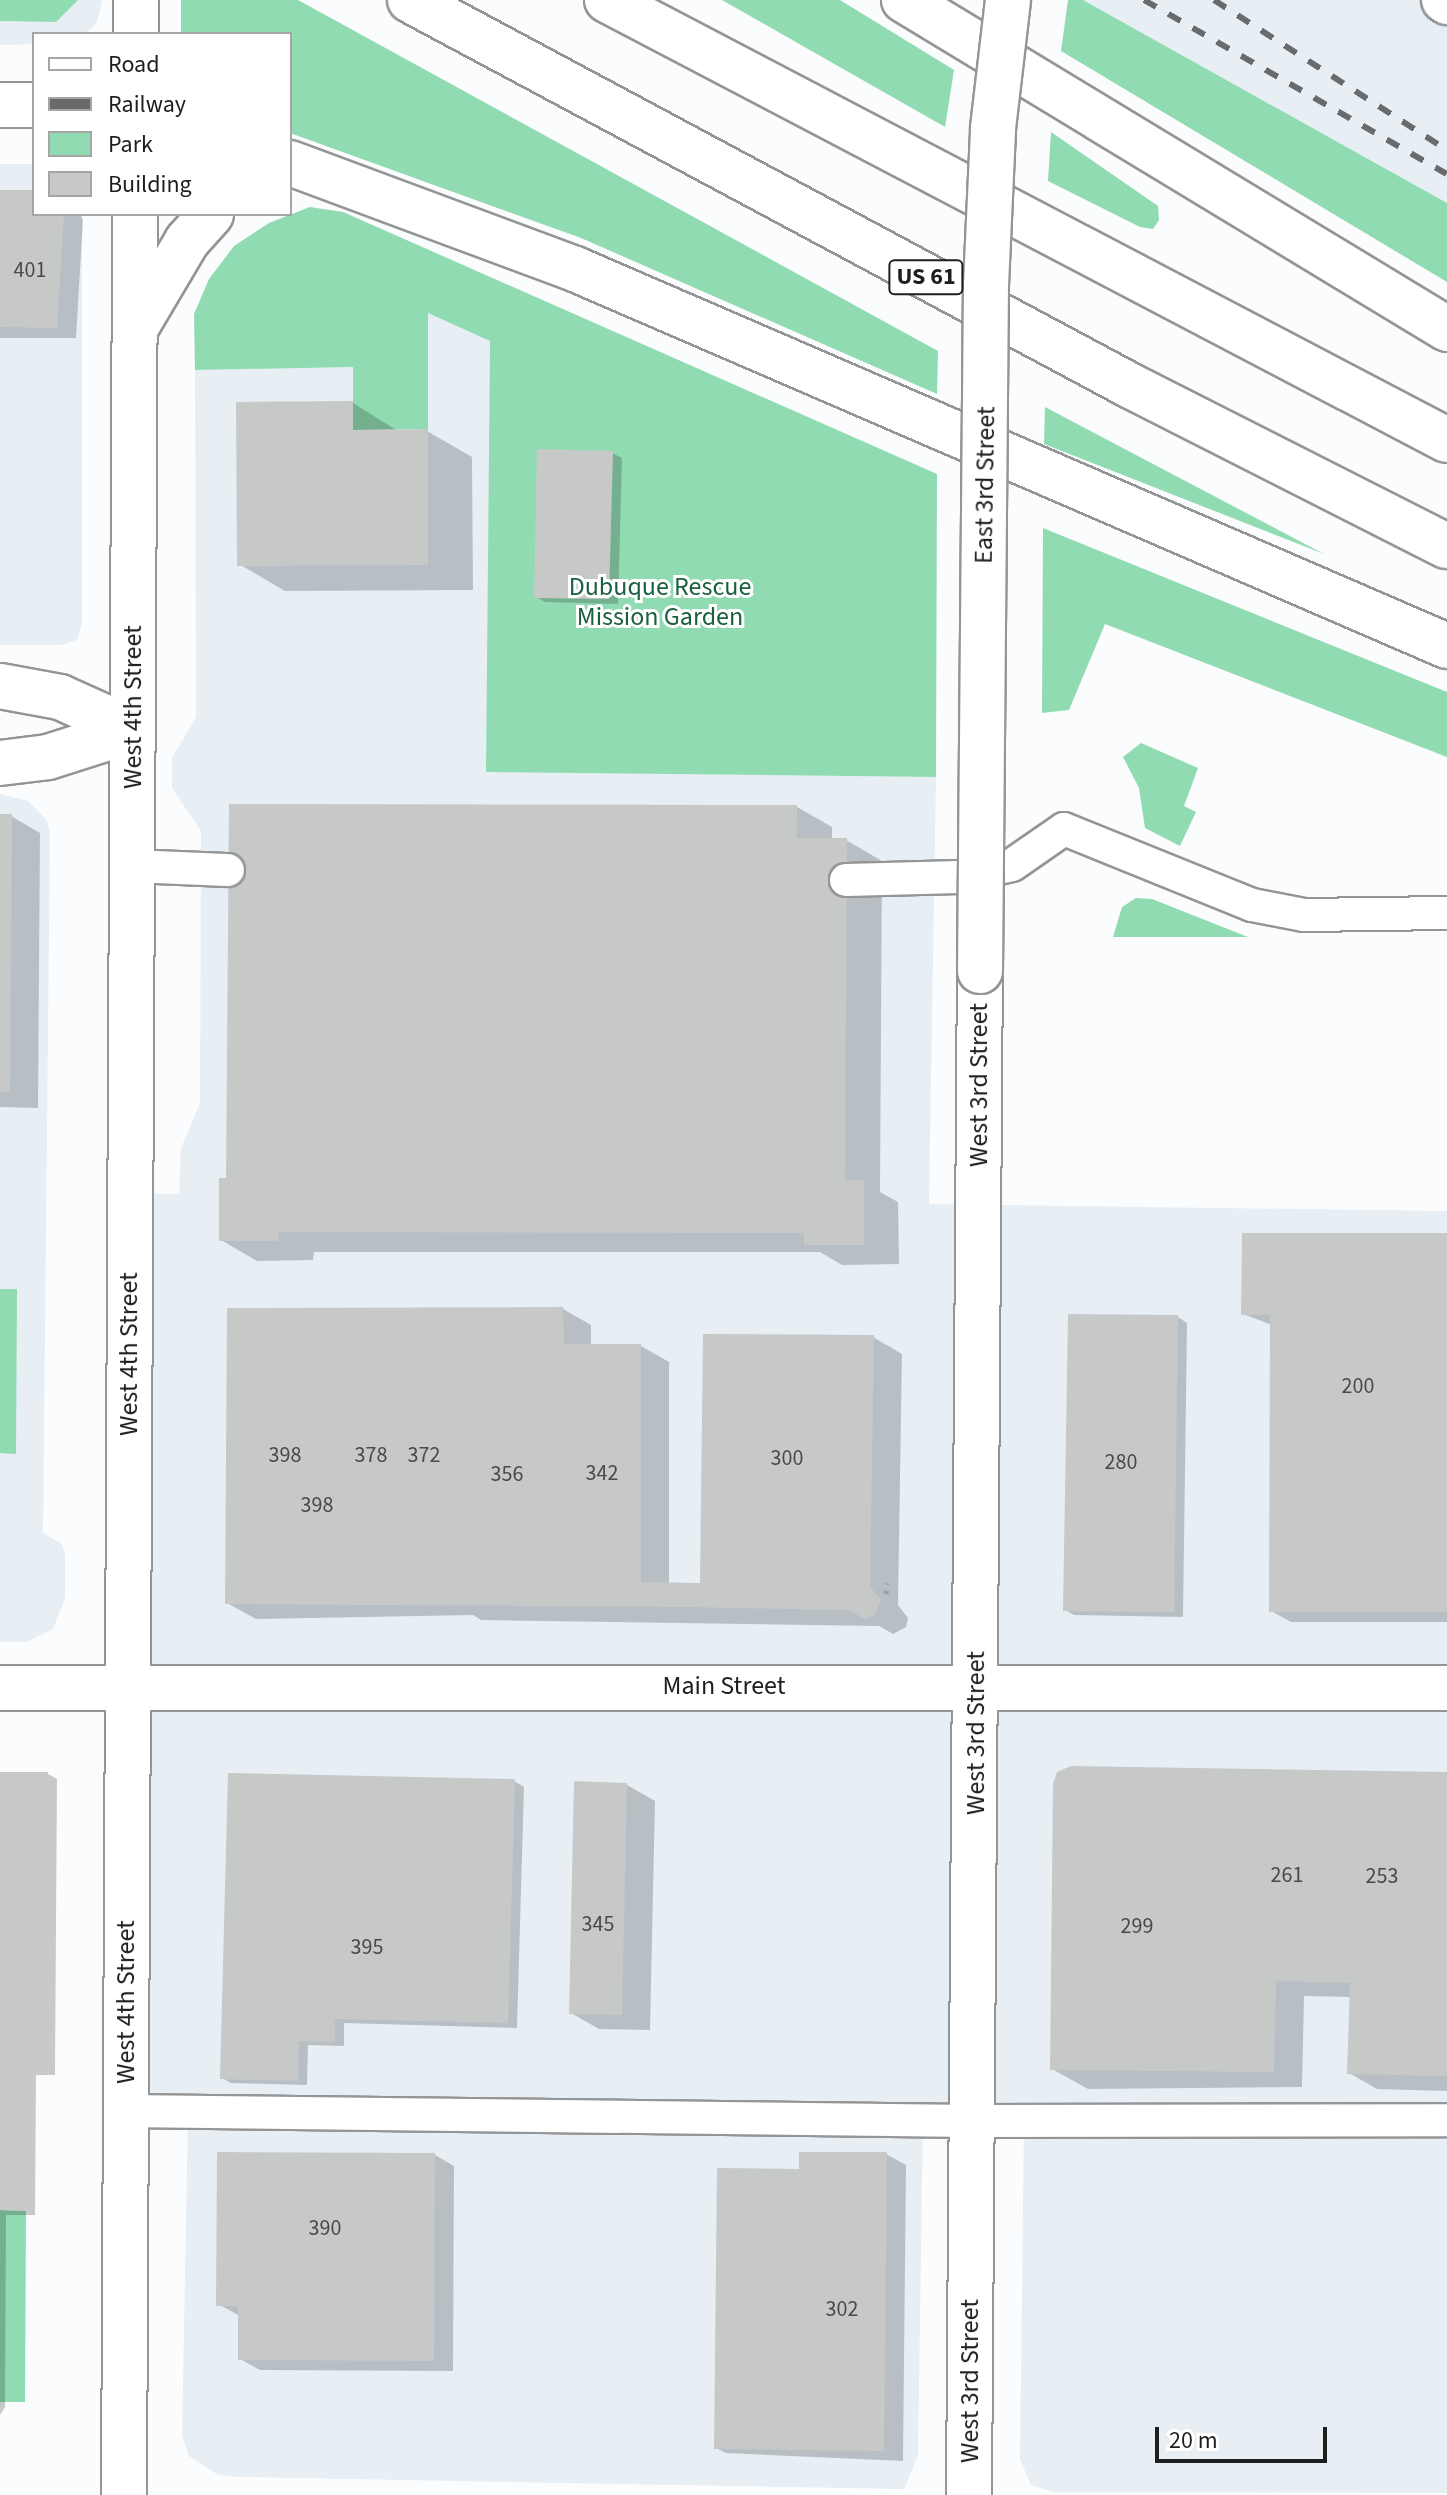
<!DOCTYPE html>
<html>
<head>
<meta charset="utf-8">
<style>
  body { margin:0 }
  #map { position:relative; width:1447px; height:2495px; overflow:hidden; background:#fbfcfd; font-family:"Source Sans 3",sans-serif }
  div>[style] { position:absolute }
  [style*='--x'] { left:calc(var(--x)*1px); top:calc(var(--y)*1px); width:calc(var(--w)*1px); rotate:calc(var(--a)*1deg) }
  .built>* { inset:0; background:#e7eff5 }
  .green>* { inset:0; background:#91dbb2 }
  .shadow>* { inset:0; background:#0003 }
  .building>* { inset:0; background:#c7c9c9 }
  .path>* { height:5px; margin-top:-2.5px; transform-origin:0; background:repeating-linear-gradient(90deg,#a0a1a2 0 4px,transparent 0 10px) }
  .roads { filter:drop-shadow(2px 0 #949596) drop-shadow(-2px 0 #949596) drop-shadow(0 2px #949596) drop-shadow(0 -2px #949596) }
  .lane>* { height:32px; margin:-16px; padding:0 16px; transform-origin:16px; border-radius:16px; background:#fff }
  .street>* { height:44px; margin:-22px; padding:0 22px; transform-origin:22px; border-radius:22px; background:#fff }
  .secondary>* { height:44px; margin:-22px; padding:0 22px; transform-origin:22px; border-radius:22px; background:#fff }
  .primary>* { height:44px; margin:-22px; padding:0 22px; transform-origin:22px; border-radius:22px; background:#fff }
  .highway>* { height:44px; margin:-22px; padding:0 22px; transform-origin:22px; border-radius:22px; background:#fff }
  .rail>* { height:6px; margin-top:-3px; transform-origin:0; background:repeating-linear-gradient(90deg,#696a6b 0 14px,transparent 0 28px) }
  .bridges { filter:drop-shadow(2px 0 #949596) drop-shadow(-2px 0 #949596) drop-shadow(0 2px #949596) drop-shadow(0 -2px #949596) }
  .secondary-bridge>* { height:44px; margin:-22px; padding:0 22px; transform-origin:22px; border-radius:22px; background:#fff }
  span { translate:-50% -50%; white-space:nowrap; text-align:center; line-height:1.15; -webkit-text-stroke:6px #fff; paint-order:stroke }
  .number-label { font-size:22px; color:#484949 }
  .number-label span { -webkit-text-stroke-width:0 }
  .shield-label span { padding:2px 6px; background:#fff; border:2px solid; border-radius:6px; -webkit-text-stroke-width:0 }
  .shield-label { font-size:24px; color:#1d1e1e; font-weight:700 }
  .street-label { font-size:26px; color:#1d1e1e }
  .park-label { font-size:26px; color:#1b6041 }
  .legend { position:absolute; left:32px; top:32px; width:260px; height:184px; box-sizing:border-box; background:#fff; border:2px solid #a5a5a5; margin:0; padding:10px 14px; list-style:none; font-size:24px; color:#1d1e1e }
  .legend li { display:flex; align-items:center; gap:16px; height:40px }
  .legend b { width:40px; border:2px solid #a5a5a5 }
  .scale { position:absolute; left:1155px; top:2427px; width:172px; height:36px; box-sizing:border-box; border:4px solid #1d1e1e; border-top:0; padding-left:10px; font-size:24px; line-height:28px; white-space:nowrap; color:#1d1e1e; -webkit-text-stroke:6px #fff; paint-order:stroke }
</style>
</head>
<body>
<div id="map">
  <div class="built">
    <i style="clip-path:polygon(0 0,102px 0,97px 22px,86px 34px,34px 34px,34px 44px,0 45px)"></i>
    <i style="clip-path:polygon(1083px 0,1447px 0,1447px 203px)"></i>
    <i style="clip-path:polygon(0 164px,34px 164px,34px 214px,82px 214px,82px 624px,77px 640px,62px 645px,0 645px)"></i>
    <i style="clip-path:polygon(427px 312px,490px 341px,487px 771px,936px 777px,929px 1204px,1447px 1211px,1447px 2493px,1053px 2492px,1031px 2485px,1020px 2459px,1024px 2121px,923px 2121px,918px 2456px,904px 2489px,236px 2477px,218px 2475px,189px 2456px,182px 2436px,188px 2112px,126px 2111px,130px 1193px,179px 1194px,181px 1148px,200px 1103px,201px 831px,172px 788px,172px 758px,196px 717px,195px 370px,354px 367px,353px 430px,427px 429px)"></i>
    <i style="clip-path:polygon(0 794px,28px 801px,47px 820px,50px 833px,43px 1533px,62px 1544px,65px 1554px,65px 1598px,53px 1629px,27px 1642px,0 1642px)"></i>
  </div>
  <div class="green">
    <i style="clip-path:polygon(0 0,78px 0,56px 22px,0 21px)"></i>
    <i style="clip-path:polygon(181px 0,298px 0,938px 351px,937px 394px,581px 238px,290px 133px,290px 34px,181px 34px)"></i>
    <i style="clip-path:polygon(722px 0,840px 0,954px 70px,945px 127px)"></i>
    <i style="clip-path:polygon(1068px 0,1083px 0,1447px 203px,1447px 282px,1061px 51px)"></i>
    <i style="clip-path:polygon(1051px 132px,1158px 206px,1159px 220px,1153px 229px,1140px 227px,1048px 181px)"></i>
    <i style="clip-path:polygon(310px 207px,343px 212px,937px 474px,936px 777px,486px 772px,490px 341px,428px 313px,428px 429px,353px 430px,353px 367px,195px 370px,194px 314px,209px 279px,234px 246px,269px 223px)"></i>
    <i style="clip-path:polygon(1045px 407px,1324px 554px,1044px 444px)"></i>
    <i style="clip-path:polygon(1043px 528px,1447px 692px,1447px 757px,1105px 624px,1069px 710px,1042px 713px)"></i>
    <i style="clip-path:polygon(1141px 743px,1198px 768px,1184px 806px,1196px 812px,1180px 846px,1145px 828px,1139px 788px,1123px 757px)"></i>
    <i style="clip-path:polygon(1136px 898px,1152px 899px,1248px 937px,1113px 937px,1122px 907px)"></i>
    <i style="clip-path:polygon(0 1289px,17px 1289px,16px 1454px,0 1453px)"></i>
    <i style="clip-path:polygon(0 2210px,26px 2211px,25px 2402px,0 2402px)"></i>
  </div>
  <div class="shadow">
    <i style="clip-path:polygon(0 193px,34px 193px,34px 214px,80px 214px,83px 220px,76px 338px,0 338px)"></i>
    <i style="clip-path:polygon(353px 403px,398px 431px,427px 431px,472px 457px,473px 590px,285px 591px,239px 564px)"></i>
    <i style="clip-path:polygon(612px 453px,622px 458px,618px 604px,545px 602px,536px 597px)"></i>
    <i style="clip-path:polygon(797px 807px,832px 827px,832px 840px,846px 840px,882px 861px,880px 1192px,898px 1202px,899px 1264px,842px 1265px,820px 1252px,314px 1252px,313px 1260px,257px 1261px,221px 1240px,228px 1180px)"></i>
    <i style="clip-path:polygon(0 816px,11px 816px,40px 833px,38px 1108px,0 1107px)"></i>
    <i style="clip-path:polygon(1447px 1235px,1447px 1622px,1291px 1622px,1271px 1611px,1272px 1325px,1243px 1314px)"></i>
    <i style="clip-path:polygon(563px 1309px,591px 1325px,591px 1346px,641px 1346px,669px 1362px,669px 1584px,702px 1585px,873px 1337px,902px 1354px,898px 1605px,908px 1618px,906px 1627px,893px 1634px,879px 1626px,481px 1620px,473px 1615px,256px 1619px,227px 1603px)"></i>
    <i style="clip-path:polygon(1178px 1317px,1187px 1323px,1183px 1617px,1074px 1615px,1065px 1610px)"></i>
    <i style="clip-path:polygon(0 1774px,48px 1774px,57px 1779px,55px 2075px,36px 2075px,35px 2215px,6px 2215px,5px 2407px,0 2415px)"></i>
    <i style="clip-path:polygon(1447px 1775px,1447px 2091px,1377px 2089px,1349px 2073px,1351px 1997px,1304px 1996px,1302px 2087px,1088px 2089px,1052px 2069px)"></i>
    <i style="clip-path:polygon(514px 1781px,524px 1787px,517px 2028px,344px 2023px,344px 2046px,308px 2045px,307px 2085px,231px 2083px,222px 2078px)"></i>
    <i style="clip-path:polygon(627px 1785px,655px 1801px,650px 2030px,599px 2029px,571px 2013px)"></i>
    <i style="clip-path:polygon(886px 2154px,906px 2165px,903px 2461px,726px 2453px,716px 2448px,801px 2171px)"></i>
    <i style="clip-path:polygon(435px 2155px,454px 2166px,453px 2371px,260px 2370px,240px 2359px,240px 2316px,218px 2304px)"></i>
  </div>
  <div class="building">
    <i style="clip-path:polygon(0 190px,34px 190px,34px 214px,64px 214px,57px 328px,0 327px)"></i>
    <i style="clip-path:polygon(353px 401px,353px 430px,428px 429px,428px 565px,237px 566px,236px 402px)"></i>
    <i style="clip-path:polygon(537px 449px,613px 451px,609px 599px,534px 598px)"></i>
    <i style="clip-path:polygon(229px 804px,797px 805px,797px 838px,847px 838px,845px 1180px,864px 1180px,864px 1245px,804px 1245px,804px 1233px,279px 1232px,278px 1241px,219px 1241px,219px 1178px,226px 1178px)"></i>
    <i style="clip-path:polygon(0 814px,12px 814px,10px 1092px,0 1092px)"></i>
    <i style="clip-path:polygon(1242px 1233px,1447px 1233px,1447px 1612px,1269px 1612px,1270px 1315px,1241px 1315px)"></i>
    <i style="clip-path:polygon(563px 1307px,564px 1344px,641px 1344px,641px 1582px,700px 1583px,703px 1334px,874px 1335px,870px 1587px,881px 1600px,874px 1616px,864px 1619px,850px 1610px,687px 1607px,225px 1604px,227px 1308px)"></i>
    <i style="clip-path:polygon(1068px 1314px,1178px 1315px,1174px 1612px,1063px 1611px)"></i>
    <i style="clip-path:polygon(1071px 1766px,1447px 1772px,1447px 2076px,1347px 2074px,1350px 1983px,1276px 1981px,1274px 2072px,1050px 2070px,1053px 1784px,1057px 1772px)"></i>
    <i style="clip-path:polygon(0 1772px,48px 1772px,46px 2071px,27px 2070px,26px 2211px,0 2210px)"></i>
    <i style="clip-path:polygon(228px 1773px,515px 1779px,508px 2023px,335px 2019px,335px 2042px,299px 2041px,298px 2081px,220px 2079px)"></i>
    <i style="clip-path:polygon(574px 1781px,627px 1783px,622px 2015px,569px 2014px)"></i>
    <i style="clip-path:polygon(217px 2152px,435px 2153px,434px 2361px,238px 2360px,238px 2306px,216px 2306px)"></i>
    <i style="clip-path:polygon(799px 2152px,887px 2152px,884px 2451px,714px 2449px,717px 2168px,799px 2169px)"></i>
  </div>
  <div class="path">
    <i style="--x:886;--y:1594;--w:11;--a:-85"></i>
  </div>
  <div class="roads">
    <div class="lane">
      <i style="--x:131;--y:866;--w:97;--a:2.4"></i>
      <i style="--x:846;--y:880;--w:113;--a:-1.5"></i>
      <i style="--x:959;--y:877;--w:54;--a:-12.8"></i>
      <i style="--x:1012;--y:865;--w:63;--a:-34.7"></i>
      <i style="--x:1064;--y:829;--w:203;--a:22"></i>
      <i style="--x:1252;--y:905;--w:53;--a:10.9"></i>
      <i style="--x:1304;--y:915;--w:143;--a:-0.8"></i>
      <i style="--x:126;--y:2111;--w:847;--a:0.68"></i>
      <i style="--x:973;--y:2121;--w:474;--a:-0.1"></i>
    </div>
    <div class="street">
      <i style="--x:1444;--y:0;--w:4;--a:34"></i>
      <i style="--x:136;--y:34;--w:34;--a:-90"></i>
      <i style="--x:0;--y:686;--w:61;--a:10.4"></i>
      <i style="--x:60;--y:697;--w:80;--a:24.3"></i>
      <i style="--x:0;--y:763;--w:48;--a:-7.1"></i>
      <i style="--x:48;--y:757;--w:89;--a:-17.6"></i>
      <i style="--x:0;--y:1688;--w:1447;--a:0"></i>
      <i style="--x:124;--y:2495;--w:2281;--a:-89.72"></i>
    </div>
    <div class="secondary">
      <i style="--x:969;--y:2495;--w:1524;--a:-89.59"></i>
    </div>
    <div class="primary">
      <i style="--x:0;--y:105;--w:34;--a:0"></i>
    </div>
    <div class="highway">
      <i style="--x:410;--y:0;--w:816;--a:28.17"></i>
      <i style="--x:1129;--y:385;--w:356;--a:26.9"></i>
      <i style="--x:607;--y:0;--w:948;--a:27.65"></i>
      <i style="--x:904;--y:0;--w:635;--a:31.21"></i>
      <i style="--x:290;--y:163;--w:304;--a:20.4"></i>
      <i style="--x:575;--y:269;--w:950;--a:23.38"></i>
      <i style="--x:135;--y:329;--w:102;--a:-59.4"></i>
      <i style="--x:187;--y:241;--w:36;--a:-48"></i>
    </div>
  </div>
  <div class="rail">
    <i style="--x:1144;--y:0;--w:349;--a:29.9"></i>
    <i style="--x:1214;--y:0;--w:277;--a:32.8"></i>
  </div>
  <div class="bridges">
    <div class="secondary-bridge">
      <i style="--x:980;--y:971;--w:686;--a:-89.5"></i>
      <i style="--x:986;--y:285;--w:157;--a:-87.4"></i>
      <i style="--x:993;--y:128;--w:129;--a:-83.3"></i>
    </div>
  </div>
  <div class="number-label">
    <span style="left:30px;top:271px">401</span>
    <span style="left:1358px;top:1387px">200</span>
    <span style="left:285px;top:1456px">398</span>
    <span style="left:371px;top:1456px">378</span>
    <span style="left:424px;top:1456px">372</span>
    <span style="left:787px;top:1459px">300</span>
    <span style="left:1121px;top:1463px">280</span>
    <span style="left:602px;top:1474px">342</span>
    <span style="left:507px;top:1475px">356</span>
    <span style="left:317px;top:1506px">398</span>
    <span style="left:1287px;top:1876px">261</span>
    <span style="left:1382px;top:1877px">253</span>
    <span style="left:598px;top:1925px">345</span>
    <span style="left:1137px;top:1927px">299</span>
    <span style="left:367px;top:1948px">395</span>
    <span style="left:325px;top:2229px">390</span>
    <span style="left:842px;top:2310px">302</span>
  </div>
  <div class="shield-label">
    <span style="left:926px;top:277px">US 61</span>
  </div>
  <div class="street-label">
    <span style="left:985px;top:485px;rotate:-89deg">East 3rd Street</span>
    <span style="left:133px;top:707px;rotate:-90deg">West 4th Street</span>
    <span style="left:979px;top:1085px;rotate:-90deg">West 3rd Street</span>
    <span style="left:129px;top:1354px;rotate:-90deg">West 4th Street</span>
    <span style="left:724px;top:1686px">Main Street</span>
    <span style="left:976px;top:1733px;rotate:-90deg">West 3rd Street</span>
    <span style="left:126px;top:2002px;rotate:-90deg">West 4th Street</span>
    <span style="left:970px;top:2381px;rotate:-90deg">West 3rd Street</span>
  </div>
  <div class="park-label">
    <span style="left:660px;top:602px">Dubuque Rescue<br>Mission Garden</span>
  </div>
  <ul class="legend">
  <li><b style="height:10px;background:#fff"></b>Road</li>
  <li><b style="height:10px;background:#696a6b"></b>Railway</li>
  <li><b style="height:22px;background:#91dbb2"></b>Park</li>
  <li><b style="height:22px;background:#c7c9c9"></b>Building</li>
  </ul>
  <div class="scale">20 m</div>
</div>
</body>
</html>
